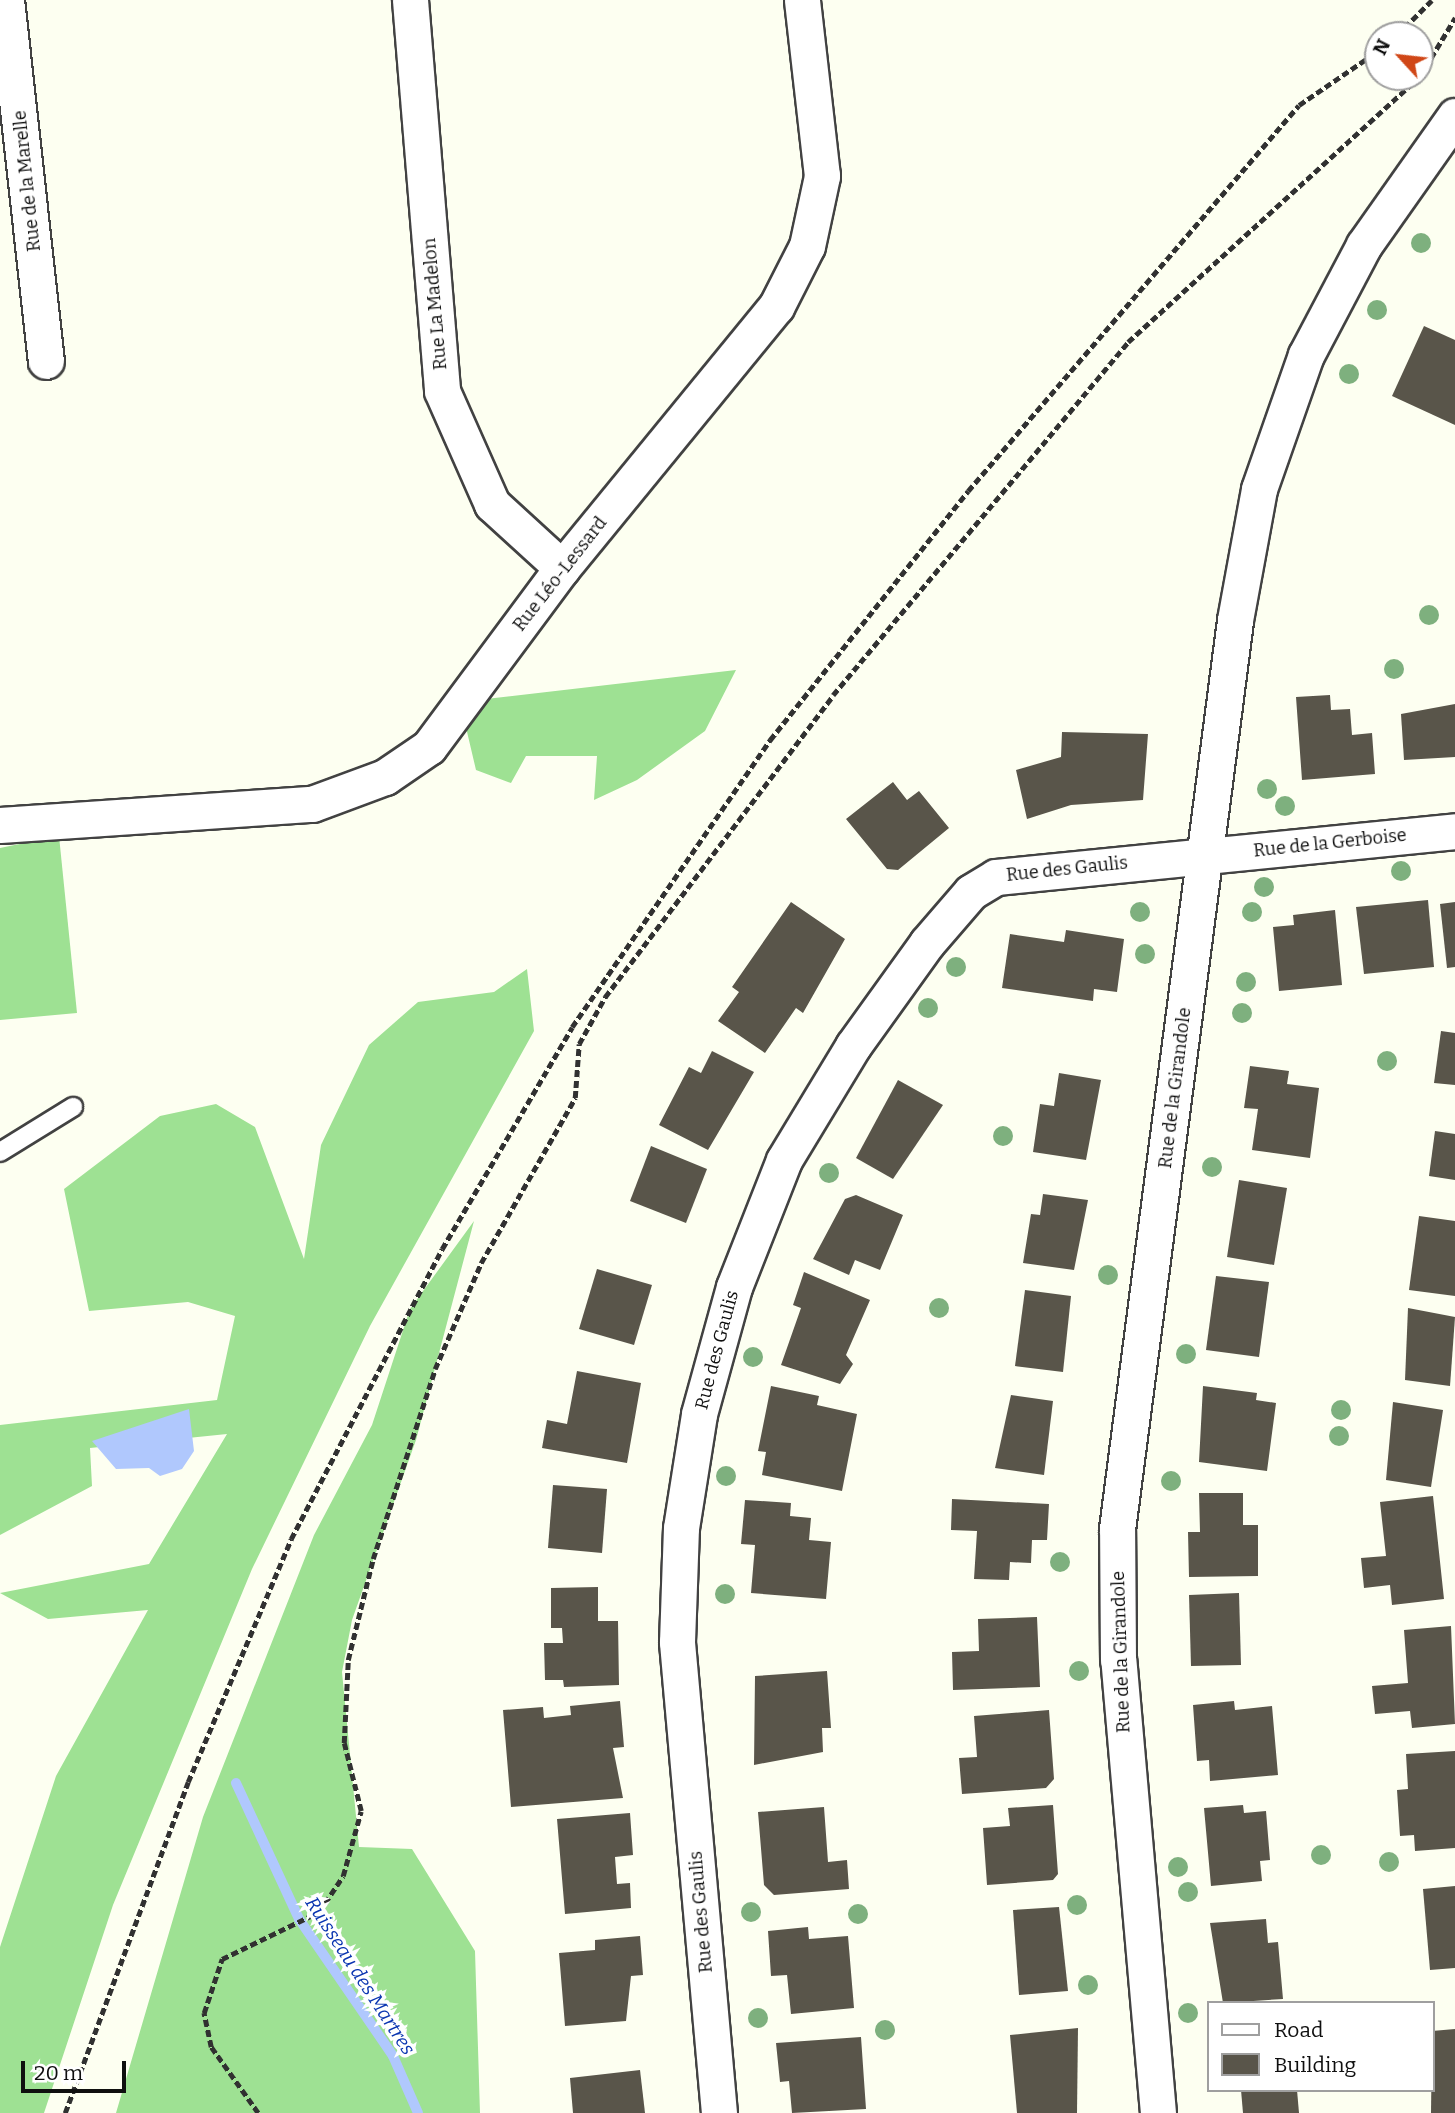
<!DOCTYPE html>
<html>
<head>
<meta charset="utf-8">
<style>
  body { margin:0 }
  #map { position:relative; width:1455px; height:2113px; overflow:hidden; background:#fdfff1; font-family:Bitter,serif }
  div>[style] { position:absolute }
  [style*='--x'] { left:calc(var(--x)*1px); top:calc(var(--y)*1px); width:calc(var(--w)*1px); rotate:calc(var(--a)*1deg) }
  .forest>* { inset:0; background:#9ee193 }
  .water>* { inset:0; background:#b0c8fd }
  .stream>* { height:10px; margin:-5px; padding:0 5px; transform-origin:5px; border-radius:5px; background:#b0c8fd }
  .building>* { inset:0; background:#59554a }
  .path>* { height:4.5px; margin-top:-2.25px; transform-origin:0; background:repeating-linear-gradient(90deg,#313131 0 7px,transparent 0 10.5px) }
  .roads { filter:drop-shadow(2px 0 #424242) drop-shadow(-2px 0 #424242) drop-shadow(0 2px #424242) drop-shadow(0 -2px #424242) }
  .lane>* { height:18px; margin:-9px; padding:0 9px; transform-origin:9px; border-radius:9px; background:#fff }
  .street>* { height:35px; margin:-17.5px; padding:0 17.5px; transform-origin:17.5px; border-radius:17.5px; background:#fff }
  .trees>* { width:20px; height:20px; margin:-10px; border-radius:50%; background:#7eb07e }
  span { translate:-50% -50%; white-space:nowrap; text-align:center; line-height:1.15; -webkit-text-stroke:7px #fff; paint-order:stroke }
  .street-label { font-size:18px; color:#0f0f0f }
  .water-label { font-size:19px; color:#0934b0; font-style:italic }
  .legend { position:absolute; left:1207px; top:2001px; width:228px; height:91px; box-sizing:border-box; background:#fff; border:2px solid #9f9f9f; margin:0; padding:9px 12px; list-style:none; font-size:21px; color:#0f0f0f }
  .legend li { display:flex; align-items:center; gap:14px; height:35px }
  .legend b { width:35px; border:2px solid #9f9f9f }
  .north { position:absolute; left:1364px; top:21px; width:70px; height:70px; box-sizing:border-box; background:#fff; border:2px solid #9f9f9f; border-radius:50%; rotate:297deg; font-size:19px; font-weight:700; line-height:28px; text-align:center; color:#0f0f0f }
  .north::after { content:''; display:block; margin:auto; width:24px; height:32px; background:#d04717; clip-path:polygon(50% 0,100% 100%,50% 72%,0 100%) }
  .scale { position:absolute; left:21px; top:2061px; width:105px; height:32px; box-sizing:border-box; border:4px solid #0f0f0f; border-top:0; padding-left:9px; font-size:21px; line-height:24px; white-space:nowrap; color:#0f0f0f; -webkit-text-stroke:5px #fff; paint-order:stroke }
</style>
</head>
<body>
<div id="map">
  <div class="forest">
    <i style="clip-path:polygon(736px 670px,705px 731px,637px 780px,594px 800px,597px 756px,526px 756px,511px 783px,476px 770px,460px 702px)"></i>
    <i style="clip-path:polygon(59px 836px,77px 1013px,0 1020px,0 848px)"></i>
    <i style="clip-path:polygon(527px 969px,534px 1031px,370px 1326px,252px 1569px,113px 1905px,44px 2113px,0 2113px,0 1947px,56px 1776px,148px 1610px,48px 1619px,0 1593px,149px 1564px,227px 1434px,90px 1448px,92px 1486px,0 1535px,0 1425px,217px 1400px,235px 1316px,188px 1302px,89px 1311px,64px 1189px,160px 1116px,216px 1104px,255px 1127px,304px 1259px,321px 1145px,369px 1045px,418px 1002px,494px 992px)"></i>
    <i style="clip-path:polygon(474px 1221px,416px 1440px,352px 1620px,342px 1672px,359px 1847px,412px 1849px,475px 1951px,480px 2113px,116px 2113px,203px 1817px,314px 1535px,372px 1425px,410px 1309px)"></i>
  </div>
  <div class="water">
    <i style="clip-path:polygon(189px 1409px,194px 1451px,182px 1469px,160px 1476px,149px 1468px,116px 1469px,92px 1441px)"></i>
  </div>
  <div class="stream">
    <i style="--x:236;--y:1783;--w:150;--a:65.1"></i>
    <i style="--x:299;--y:1919;--w:166;--a:55.5"></i>
    <i style="--x:393;--y:2056;--w:62;--a:66.3"></i>
  </div>
  <div class="building">
    <i style="clip-path:polygon(1424px 326px,1455px 340px,1455px 425px,1392px 396px)"></i>
    <i style="clip-path:polygon(1330px 695px,1331px 710px,1350px 709px,1352px 735px,1372px 733px,1375px 774px,1302px 780px,1296px 697px)"></i>
    <i style="clip-path:polygon(1455px 704px,1455px 757px,1404px 760px,1401px 714px)"></i>
    <i style="clip-path:polygon(1062px 732px,1148px 734px,1143px 800px,1071px 805px,1027px 819px,1016px 770px,1061px 757px)"></i>
    <i style="clip-path:polygon(893px 782px,907px 800px,919px 791px,949px 828px,898px 870px,887px 869px,846px 819px)"></i>
    <i style="clip-path:polygon(1428px 900px,1434px 967px,1364px 974px,1356px 907px)"></i>
    <i style="clip-path:polygon(791px 902px,845px 939px,803px 1013px,796px 1008px,765px 1053px,718px 1021px,739px 992px,732px 987px)"></i>
    <i style="clip-path:polygon(1455px 902px,1455px 967px,1447px 968px,1440px 904px)"></i>
    <i style="clip-path:polygon(1335px 910px,1342px 985px,1279px 991px,1273px 927px,1294px 925px,1293px 915px)"></i>
    <i style="clip-path:polygon(1066px 930px,1124px 939px,1117px 992px,1094px 989px,1093px 1001px,1002px 988px,1010px 934px,1064px 942px)"></i>
    <i style="clip-path:polygon(1441px 1031px,1455px 1033px,1455px 1085px,1434px 1083px)"></i>
    <i style="clip-path:polygon(712px 1051px,754px 1072px,708px 1150px,659px 1125px,689px 1067px,701px 1073px)"></i>
    <i style="clip-path:polygon(1250px 1066px,1289px 1071px,1287px 1084px,1319px 1088px,1310px 1158px,1252px 1150px,1258px 1109px,1244px 1108px)"></i>
    <i style="clip-path:polygon(1059px 1073px,1101px 1080px,1086px 1160px,1033px 1152px,1040px 1104px,1054px 1106px)"></i>
    <i style="clip-path:polygon(898px 1080px,943px 1105px,893px 1179px,856px 1158px)"></i>
    <i style="clip-path:polygon(1435px 1131px,1455px 1134px,1455px 1180px,1429px 1176px)"></i>
    <i style="clip-path:polygon(651px 1146px,707px 1169px,686px 1223px,630px 1201px)"></i>
    <i style="clip-path:polygon(1239px 1180px,1287px 1188px,1274px 1265px,1227px 1257px)"></i>
    <i style="clip-path:polygon(1043px 1194px,1088px 1200px,1074px 1270px,1023px 1263px,1031px 1214px,1040px 1215px)"></i>
    <i style="clip-path:polygon(856px 1195px,903px 1215px,880px 1270px,855px 1260px,849px 1275px,813px 1259px,845px 1199px)"></i>
    <i style="clip-path:polygon(1419px 1216px,1455px 1221px,1455px 1296px,1409px 1290px)"></i>
    <i style="clip-path:polygon(597px 1269px,652px 1285px,634px 1345px,579px 1329px)"></i>
    <i style="clip-path:polygon(804px 1272px,870px 1300px,846px 1355px,853px 1364px,840px 1384px,781px 1365px,801px 1308px,793px 1305px)"></i>
    <i style="clip-path:polygon(1216px 1276px,1269px 1282px,1259px 1357px,1206px 1350px)"></i>
    <i style="clip-path:polygon(1025px 1290px,1071px 1296px,1063px 1372px,1015px 1366px)"></i>
    <i style="clip-path:polygon(1408px 1308px,1455px 1317px,1450px 1386px,1405px 1380px)"></i>
    <i style="clip-path:polygon(577px 1371px,641px 1383px,627px 1463px,542px 1448px,547px 1420px,567px 1424px)"></i>
    <i style="clip-path:polygon(771px 1386px,819px 1396px,817px 1405px,857px 1414px,842px 1491px,762px 1475px,766px 1452px,758px 1451px)"></i>
    <i style="clip-path:polygon(1203px 1386px,1257px 1393px,1256px 1400px,1276px 1403px,1267px 1471px,1199px 1462px)"></i>
    <i style="clip-path:polygon(1011px 1395px,1053px 1401px,1044px 1475px,995px 1468px)"></i>
    <i style="clip-path:polygon(1393px 1402px,1443px 1410px,1431px 1487px,1386px 1480px)"></i>
    <i style="clip-path:polygon(553px 1485px,607px 1489px,602px 1553px,548px 1548px)"></i>
    <i style="clip-path:polygon(1199px 1493px,1243px 1493px,1243px 1525px,1258px 1525px,1258px 1576px,1189px 1577px,1188px 1532px,1200px 1532px)"></i>
    <i style="clip-path:polygon(1433px 1496px,1444px 1599px,1392px 1605px,1390px 1585px,1364px 1588px,1361px 1558px,1386px 1556px,1380px 1502px)"></i>
    <i style="clip-path:polygon(952px 1499px,1049px 1504px,1047px 1540px,1032px 1540px,1031px 1563px,1010px 1562px,1009px 1580px,974px 1579px,977px 1531px,951px 1530px)"></i>
    <i style="clip-path:polygon(745px 1500px,791px 1503px,790px 1516px,811px 1518px,809px 1540px,831px 1542px,826px 1599px,751px 1593px,755px 1545px,741px 1544px)"></i>
    <i style="clip-path:polygon(598px 1587px,598px 1621px,618px 1621px,619px 1685px,564px 1687px,563px 1680px,545px 1680px,544px 1643px,563px 1643px,562px 1628px,551px 1628px,551px 1588px)"></i>
    <i style="clip-path:polygon(1239px 1593px,1241px 1665px,1191px 1666px,1189px 1595px)"></i>
    <i style="clip-path:polygon(1037px 1617px,1040px 1687px,953px 1690px,952px 1652px,979px 1651px,978px 1619px)"></i>
    <i style="clip-path:polygon(1451px 1626px,1455px 1724px,1412px 1728px,1410px 1711px,1375px 1714px,1372px 1686px,1408px 1683px,1404px 1630px)"></i>
    <i style="clip-path:polygon(827px 1671px,831px 1728px,822px 1728px,823px 1752px,754px 1765px,755px 1676px)"></i>
    <i style="clip-path:polygon(620px 1701px,624px 1747px,613px 1748px,623px 1798px,511px 1807px,503px 1710px,543px 1707px,544px 1718px,571px 1715px,570px 1706px)"></i>
    <i style="clip-path:polygon(1234px 1701px,1235px 1710px,1272px 1706px,1278px 1775px,1210px 1781px,1209px 1760px,1197px 1761px,1193px 1705px)"></i>
    <i style="clip-path:polygon(1049px 1710px,1054px 1779px,1046px 1788px,962px 1794px,959px 1758px,977px 1757px,974px 1716px)"></i>
    <i style="clip-path:polygon(1455px 1751px,1455px 1848px,1415px 1851px,1414px 1835px,1400px 1836px,1397px 1790px,1408px 1789px,1406px 1754px)"></i>
    <i style="clip-path:polygon(1053px 1805px,1058px 1874px,1053px 1880px,987px 1885px,983px 1828px,1010px 1826px,1008px 1808px)"></i>
    <i style="clip-path:polygon(1243px 1805px,1244px 1813px,1266px 1811px,1270px 1860px,1260px 1861px,1262px 1881px,1211px 1886px,1204px 1808px)"></i>
    <i style="clip-path:polygon(824px 1807px,828px 1862px,847px 1860px,849px 1889px,774px 1895px,764px 1885px,758px 1812px)"></i>
    <i style="clip-path:polygon(630px 1813px,633px 1855px,615px 1857px,617px 1884px,630px 1883px,631px 1908px,565px 1914px,557px 1819px)"></i>
    <i style="clip-path:polygon(1455px 1886px,1455px 1968px,1430px 1970px,1423px 1889px)"></i>
    <i style="clip-path:polygon(1059px 1907px,1068px 1991px,1019px 1995px,1013px 1910px)"></i>
    <i style="clip-path:polygon(1266px 1919px,1268px 1943px,1278px 1942px,1283px 1999px,1223px 2003px,1210px 1923px)"></i>
    <i style="clip-path:polygon(808px 1927px,809px 1939px,848px 1936px,854px 2008px,791px 2014px,787px 1975px,771px 1976px,768px 1931px)"></i>
    <i style="clip-path:polygon(640px 1936px,643px 1975px,631px 1976px,626px 2021px,565px 2026px,559px 1953px,595px 1950px,595px 1940px)"></i>
    <i style="clip-path:polygon(1078px 2028px,1077px 2113px,1017px 2113px,1010px 2035px)"></i>
    <i style="clip-path:polygon(1455px 2029px,1455px 2113px,1431px 2113px,1432px 2031px)"></i>
    <i style="clip-path:polygon(861px 2037px,866px 2109px,792px 2113px,789px 2081px,780px 2082px,776px 2043px)"></i>
    <i style="clip-path:polygon(640px 2070px,645px 2113px,573px 2113px,570px 2078px)"></i>
    <i style="clip-path:polygon(1241px 2090px,1297px 2090px,1299px 2113px,1243px 2113px)"></i>
  </div>
  <div class="path">
    <i style="--x:1397;--y:35;--w:49;--a:-45"></i>
    <i style="--x:1420;--y:76;--w:68;--a:-58.9"></i>
    <i style="--x:65;--y:2113;--w:353;--a:-69.6"></i>
    <i style="--x:188;--y:1782;--w:264;--a:-67"></i>
    <i style="--x:291;--y:1539;--w:327;--a:-62.5"></i>
    <i style="--x:442;--y:1249;--w:257;--a:-59.6"></i>
    <i style="--x:572;--y:1027;--w:349;--a:-55.4"></i>
    <i style="--x:770;--y:740;--w:318;--a:-51.5"></i>
    <i style="--x:968;--y:491;--w:508;--a:-49.39"></i>
    <i style="--x:1299;--y:105;--w:96;--a:-34.4"></i>
    <i style="--x:258;--y:2113;--w:81;--a:-125.5"></i>
    <i style="--x:211;--y:2047;--w:35;--a:-102"></i>
    <i style="--x:204;--y:2013;--w:57;--a:-71.6"></i>
    <i style="--x:222;--y:1959;--w:108;--a:-25.9"></i>
    <i style="--x:319;--y:1912;--w:43;--a:-56.3"></i>
    <i style="--x:343;--y:1876;--w:67;--a:-74.5"></i>
    <i style="--x:361;--y:1811;--w:70;--a:-104"></i>
    <i style="--x:344;--y:1743;--w:83;--a:-87.2"></i>
    <i style="--x:348;--y:1660;--w:104;--a:-76.1"></i>
    <i style="--x:373;--y:1559;--w:200;--a:-71.9"></i>
    <i style="--x:435;--y:1369;--w:116;--a:-66.5"></i>
    <i style="--x:481;--y:1263;--w:190;--a:-60.3"></i>
    <i style="--x:575;--y:1098;--w:54;--a:-85.8"></i>
    <i style="--x:579;--y:1044;--w:54;--a:-61"></i>
    <i style="--x:605;--y:997;--w:378;--a:-52.9"></i>
    <i style="--x:833;--y:695;--w:460;--a:-50.1"></i>
    <i style="--x:1128;--y:342;--w:394;--a:-42.3"></i>
  </div>
  <div class="roads">
    <div class="lane">
      <i style="--x:0;--y:1152;--w:86;--a:-31.7"></i>
    </div>
    <div class="street">
      <i style="--x:6;--y:0;--w:363;--a:83.7"></i>
      <i style="--x:410;--y:0;--w:392;--a:85.3"></i>
      <i style="--x:442;--y:391;--w:124;--a:66.1"></i>
      <i style="--x:492;--y:504;--w:95;--a:42.4"></i>
      <i style="--x:0;--y:825;--w:313;--a:-3.9"></i>
      <i style="--x:312;--y:804;--w:78;--a:-20.3"></i>
      <i style="--x:385;--y:777;--w:53;--a:-34.3"></i>
      <i style="--x:429;--y:747;--w:223;--a:-53.4"></i>
      <i style="--x:562;--y:568;--w:338;--a:-50.7"></i>
      <i style="--x:776;--y:307;--w:68;--a:-63.1"></i>
      <i style="--x:807;--y:246;--w:72;--a:-77.9"></i>
      <i style="--x:822;--y:176;--w:177;--a:-96.5"></i>
      <i style="--x:719;--y:2113;--w:473;--a:-95.1"></i>
      <i style="--x:677;--y:1642;--w:114;--a:-88"></i>
      <i style="--x:681;--y:1528;--w:115;--a:-81"></i>
      <i style="--x:699;--y:1414;--w:132;--a:-74.6"></i>
      <i style="--x:734;--y:1287;--w:136;--a:-68.5"></i>
      <i style="--x:784;--y:1160;--w:133;--a:-58.8"></i>
      <i style="--x:853;--y:1046;--w:127;--a:-54.3"></i>
      <i style="--x:927;--y:943;--w:67;--a:-49.2"></i>
      <i style="--x:971;--y:892;--w:29;--a:-31"></i>
      <i style="--x:996;--y:877;--w:461;--a:-5.7"></i>
      <i style="--x:1158;--y:2113;--w:455;--a:-95"></i>
      <i style="--x:1118;--y:1660;--w:131;--a:-90.4"></i>
      <i style="--x:1117;--y:1529;--w:917;--a:-82.6"></i>
      <i style="--x:1235;--y:620;--w:133;--a:-79.6"></i>
      <i style="--x:1259;--y:489;--w:142;--a:-70.7"></i>
      <i style="--x:1306;--y:355;--w:124;--a:-62.2"></i>
      <i style="--x:1364;--y:245;--w:158;--a:-54.8"></i>
    </div>
  </div>
  <div class="trees">
    <i style="left:1421px;top:243px"></i>
    <i style="left:1377px;top:310px"></i>
    <i style="left:1349px;top:374px"></i>
    <i style="left:1429px;top:615px"></i>
    <i style="left:1394px;top:669px"></i>
    <i style="left:1267px;top:789px"></i>
    <i style="left:1285px;top:806px"></i>
    <i style="left:1401px;top:871px"></i>
    <i style="left:1264px;top:887px"></i>
    <i style="left:1140px;top:912px"></i>
    <i style="left:1252px;top:912px"></i>
    <i style="left:1145px;top:954px"></i>
    <i style="left:956px;top:967px"></i>
    <i style="left:1246px;top:982px"></i>
    <i style="left:928px;top:1008px"></i>
    <i style="left:1242px;top:1013px"></i>
    <i style="left:1387px;top:1061px"></i>
    <i style="left:1003px;top:1136px"></i>
    <i style="left:1212px;top:1167px"></i>
    <i style="left:829px;top:1173px"></i>
    <i style="left:1108px;top:1275px"></i>
    <i style="left:939px;top:1308px"></i>
    <i style="left:1186px;top:1354px"></i>
    <i style="left:753px;top:1357px"></i>
    <i style="left:1341px;top:1410px"></i>
    <i style="left:1339px;top:1436px"></i>
    <i style="left:726px;top:1476px"></i>
    <i style="left:1171px;top:1481px"></i>
    <i style="left:1060px;top:1562px"></i>
    <i style="left:725px;top:1594px"></i>
    <i style="left:1079px;top:1671px"></i>
    <i style="left:1321px;top:1855px"></i>
    <i style="left:1389px;top:1862px"></i>
    <i style="left:1178px;top:1867px"></i>
    <i style="left:1188px;top:1892px"></i>
    <i style="left:1077px;top:1905px"></i>
    <i style="left:751px;top:1912px"></i>
    <i style="left:858px;top:1914px"></i>
    <i style="left:1088px;top:1985px"></i>
    <i style="left:1188px;top:2013px"></i>
    <i style="left:758px;top:2018px"></i>
    <i style="left:885px;top:2030px"></i>
  </div>
  <div class="street-label">
    <span style="left:27px;top:181px;rotate:-96deg">Rue de la Marelle</span>
    <span style="left:435px;top:304px;rotate:-95deg">Rue La Madelon</span>
    <span style="left:560px;top:574px;rotate:-52deg">Rue Léo-Lessard</span>
    <span style="left:1330px;top:843px;rotate:-6deg">Rue de la Gerboise</span>
    <span style="left:1067px;top:869px;rotate:-6deg">Rue des Gaulis</span>
    <span style="left:1175px;top:1088px;rotate:-83deg">Rue de la Girandole</span>
    <span style="left:717px;top:1350px;rotate:-75deg">Rue des Gaulis</span>
    <span style="left:1121px;top:1652px;rotate:-92deg">Rue de la Girandole</span>
    <span style="left:701px;top:1912px;rotate:-95deg">Rue des Gaulis</span>
  </div>
  <div class="water-label">
    <span style="left:360px;top:1976px;rotate:57deg">Ruisseau des Martres</span>
  </div>
  <ul class="legend">
  <li><b style="height:9px;background:#fff"></b>Road</li>
  <li><b style="height:19px;background:#59554a"></b>Building</li>
  </ul>
  <div class="north">N</div>
  <div class="scale">20 m</div>
</div>
</body>
</html>
